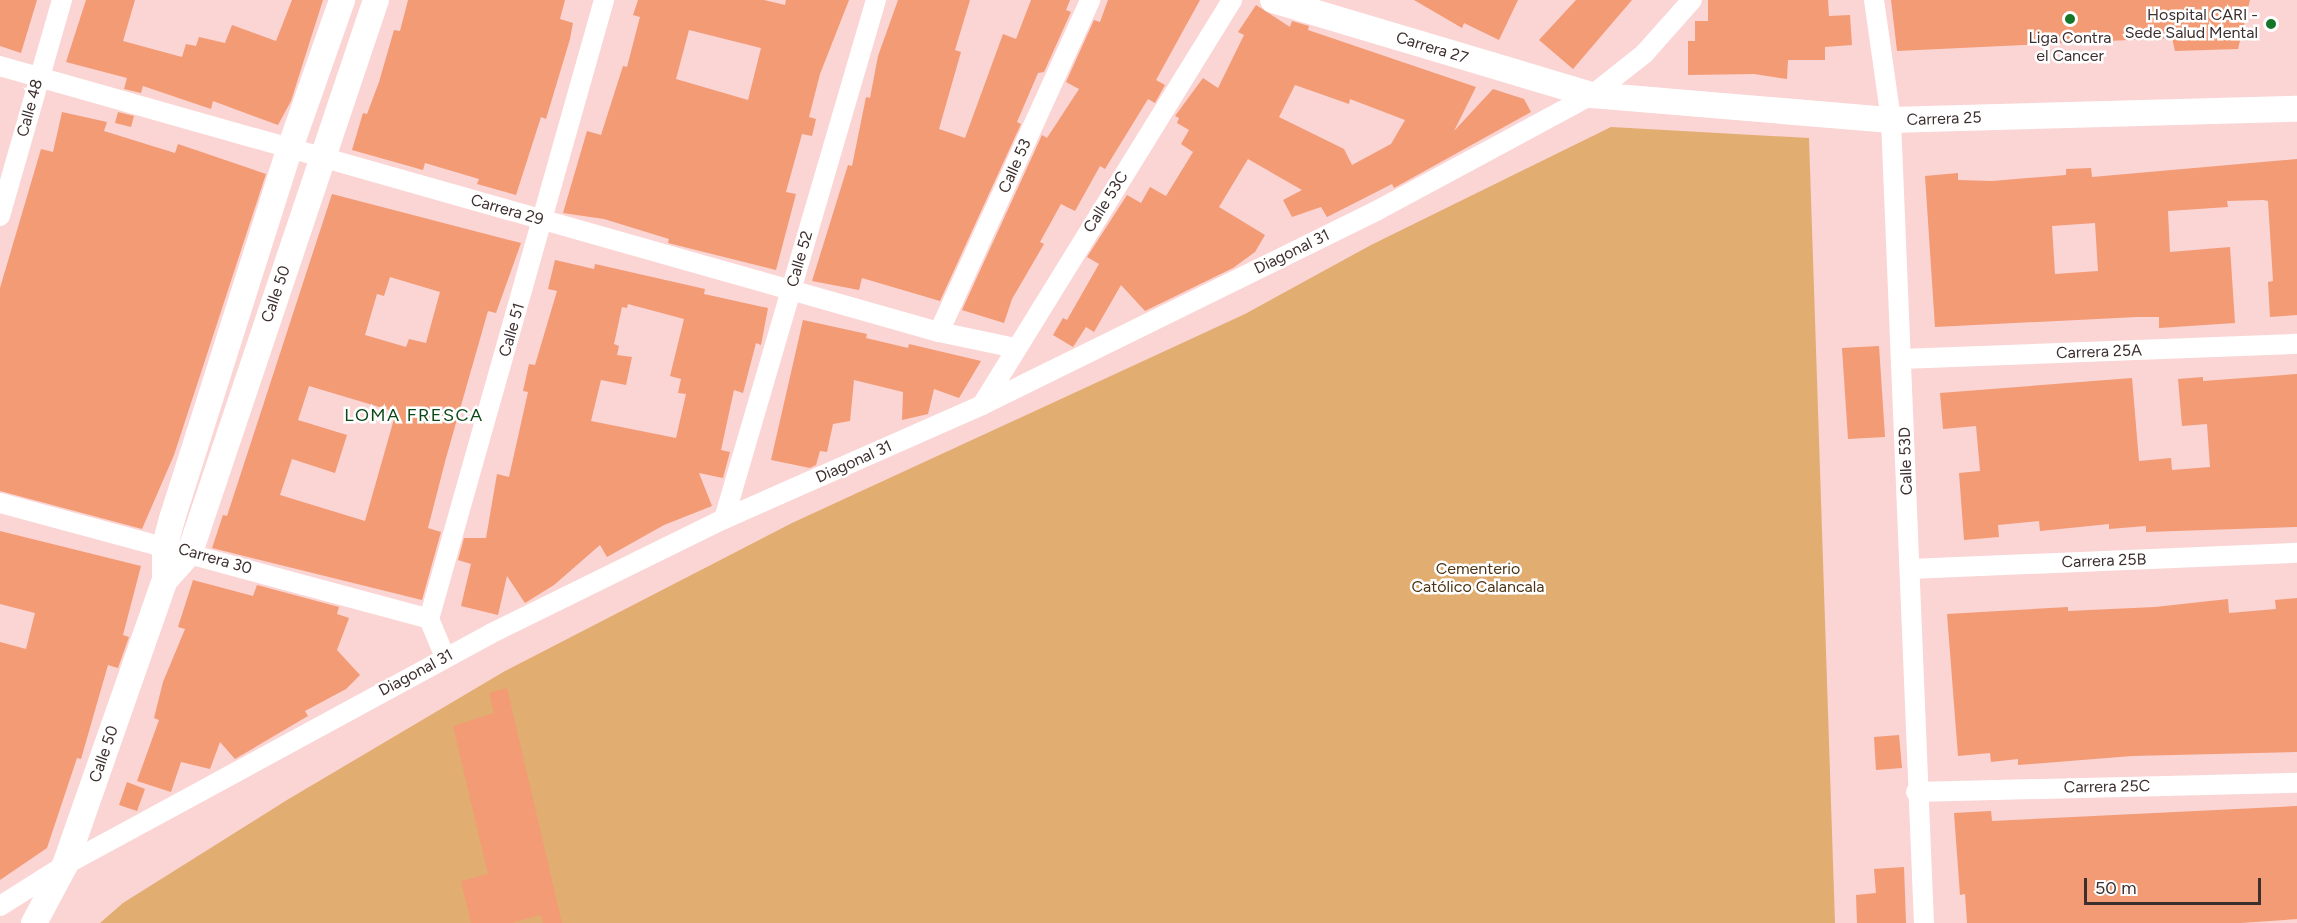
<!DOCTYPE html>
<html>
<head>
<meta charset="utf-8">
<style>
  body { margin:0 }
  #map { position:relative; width:2297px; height:923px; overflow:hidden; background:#fbd4d4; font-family:Figtree,sans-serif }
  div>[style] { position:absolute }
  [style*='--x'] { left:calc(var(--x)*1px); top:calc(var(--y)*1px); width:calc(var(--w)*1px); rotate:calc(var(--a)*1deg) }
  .green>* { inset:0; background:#e2ad71 }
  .building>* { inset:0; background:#f29b75 }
  .minor>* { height:20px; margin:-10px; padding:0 10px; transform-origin:10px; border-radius:10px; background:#fff }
  .tertiary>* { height:26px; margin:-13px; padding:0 13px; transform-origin:13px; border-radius:13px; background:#fff }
  .dots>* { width:16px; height:16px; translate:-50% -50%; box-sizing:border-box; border:3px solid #fff; border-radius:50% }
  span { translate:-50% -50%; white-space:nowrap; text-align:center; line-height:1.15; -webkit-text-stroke:5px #fff; paint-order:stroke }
  .poi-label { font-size:16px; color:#3e2f2f }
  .right { translate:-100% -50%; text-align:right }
  .street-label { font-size:16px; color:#3e2f2f }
  .park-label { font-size:16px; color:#4d3313 }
  .neighbourhood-label { font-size:18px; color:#0d4917; letter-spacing:1.5px }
  .scale { position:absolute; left:2084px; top:878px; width:177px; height:27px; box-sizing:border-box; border:3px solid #3e2f2f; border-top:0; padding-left:8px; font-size:18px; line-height:21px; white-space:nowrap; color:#3e2f2f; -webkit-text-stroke:4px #fff; paint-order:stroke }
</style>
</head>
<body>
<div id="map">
  <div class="green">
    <i style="clip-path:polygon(1611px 127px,1809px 138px,1835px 923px,100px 923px,123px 903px,287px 800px,505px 671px,792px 523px,1245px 314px,1371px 245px)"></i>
  </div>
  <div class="building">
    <i style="clip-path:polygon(0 0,37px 0,21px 53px,0 46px)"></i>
    <i style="clip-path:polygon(86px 0,135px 0,123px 41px,182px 57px,186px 44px,196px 46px,199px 37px,225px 43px,232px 25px,276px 41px,292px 0,323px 0,291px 101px,278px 125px,213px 101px,211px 109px,143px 86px,141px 93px,124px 89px,127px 78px,66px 62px)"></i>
    <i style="clip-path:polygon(408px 0,565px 0,560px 19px,573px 23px,570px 39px,546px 119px,541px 117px,516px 195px,477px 184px,479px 179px,425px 163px,423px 170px,352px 150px,363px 113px,367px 114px,379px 82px,394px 30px,400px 31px)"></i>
    <i style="clip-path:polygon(evenodd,638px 0,764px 0,785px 5px,786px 0,849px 0,820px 74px,809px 117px,816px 119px,812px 136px,802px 134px,786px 192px,796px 194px,776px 270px,668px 243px,669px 239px,604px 219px,563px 213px,587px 131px,601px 135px,623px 66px,627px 67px,640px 17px,633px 15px,638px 0,689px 30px,761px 48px,748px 100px,676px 79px,689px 30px)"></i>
    <i style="clip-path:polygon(898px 0,970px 0,955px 50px,961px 52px,939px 129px,965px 138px,1003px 34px,1016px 39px,1031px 0,1070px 0,1066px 10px,1071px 12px,1044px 72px,1038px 73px,1017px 122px,1021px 124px,940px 301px,862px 278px,859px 290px,812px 281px,848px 165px,852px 166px,866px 97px,870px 98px,878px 56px)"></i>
    <i style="clip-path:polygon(1108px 0,1200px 0,1156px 80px,1165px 85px,1155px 103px,1148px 99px,1105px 169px,1100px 166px,1075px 211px,1061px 204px,1040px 242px,1044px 244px,1012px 299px,1004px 323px,962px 310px,1042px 135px,1047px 138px,1079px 89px,1066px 82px,1094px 20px,1100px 22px)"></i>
    <i style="clip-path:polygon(1414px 0,1518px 0,1499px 40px,1464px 23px,1462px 28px)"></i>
    <i style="clip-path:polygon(1576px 0,1632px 0,1573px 69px,1539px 40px)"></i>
    <i style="clip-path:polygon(1708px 0,1828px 0,1829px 16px,1850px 15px,1852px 45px,1825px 47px,1825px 60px,1788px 60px,1787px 79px,1754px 74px,1688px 75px,1688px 41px,1695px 41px,1695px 21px,1708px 21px)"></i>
    <i style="clip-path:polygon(1891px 0,2250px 0,2238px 49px,2175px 51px,2172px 38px,1897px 51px)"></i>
    <i style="clip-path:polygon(evenodd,1256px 5px,1290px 27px,1292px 21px,1309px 26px,1308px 30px,1476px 87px,1454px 131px,1493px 89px,1524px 99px,1531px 112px,1394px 188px,1392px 184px,1327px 217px,1321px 207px,1292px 217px,1283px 200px,1302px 190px,1248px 159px,1219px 207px,1265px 235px,1255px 252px,1233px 268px,1145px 311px,1121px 285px,1094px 332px,1086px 327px,1073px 347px,1053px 335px,1063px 318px,1067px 320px,1099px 264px,1087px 257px,1127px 195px,1141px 203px,1150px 187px,1166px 196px,1193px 152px,1181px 144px,1189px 130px,1177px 123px,1179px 118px,1175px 116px,1203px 78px,1218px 88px,1244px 35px,1238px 32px,1256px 5px,1295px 85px,1349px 104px,1350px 99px,1405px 120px,1391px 144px,1352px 165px,1344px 149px,1279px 117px,1295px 85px)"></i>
    <i style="clip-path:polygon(62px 112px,107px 122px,104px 131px,175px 153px,178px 144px,266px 174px,174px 455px,142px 529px,0 491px,0 288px,41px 149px,53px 152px)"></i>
    <i style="clip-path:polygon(118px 112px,134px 116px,131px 127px,115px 123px)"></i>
    <i style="clip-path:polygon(evenodd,2297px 159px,2297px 315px,2270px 317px,2268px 282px,2273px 281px,2268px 201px,2263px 200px,2227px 201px,2228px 207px,2168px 211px,2170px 252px,2230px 247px,2235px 323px,2159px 328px,2159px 317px,2137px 317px,1935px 327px,1925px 176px,1958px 173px,1958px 180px,1992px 181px,2066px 175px,2066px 169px,2091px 168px,2092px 177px,2297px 159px,2095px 223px,2098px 271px,2055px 274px,2052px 226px,2095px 223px)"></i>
    <i style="clip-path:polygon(evenodd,332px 194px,521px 243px,496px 313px,488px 311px,446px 458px,428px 528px,441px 532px,422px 600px,212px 548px,223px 515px,227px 516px,332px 194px,390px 277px,440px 292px,426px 343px,409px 339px,406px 347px,365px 335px,377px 294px,384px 296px,390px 277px,332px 194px,309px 386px,396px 412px,365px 521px,280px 495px,292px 459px,335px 473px,347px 435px,298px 420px,309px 386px)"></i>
    <i style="clip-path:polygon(evenodd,555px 260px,594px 269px,595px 264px,705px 289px,704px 294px,768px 308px,761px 345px,756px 343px,743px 393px,734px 390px,721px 450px,730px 452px,723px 478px,699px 473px,712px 506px,664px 525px,607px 557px,600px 545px,554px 585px,525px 603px,507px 576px,498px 615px,461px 606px,471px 564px,458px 560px,464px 538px,486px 538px,497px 474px,509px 477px,528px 392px,523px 391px,529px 364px,535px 365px,557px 291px,548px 289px,555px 260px,628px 304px,684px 319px,670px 376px,681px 379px,678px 393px,686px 394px,676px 438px,591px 421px,601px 380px,626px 385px,632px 357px,617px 355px,619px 346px,614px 344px,622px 307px,627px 308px,628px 304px)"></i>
    <i style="clip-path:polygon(803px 320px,867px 334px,866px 338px,908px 348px,909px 344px,981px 361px,959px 398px,934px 389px,928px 414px,902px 420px,903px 392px,854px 380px,850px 421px,833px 424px,827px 452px,820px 451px,816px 465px,810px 468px,771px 460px)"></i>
    <i style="clip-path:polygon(1879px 346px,1885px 437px,1848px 439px,1842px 348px)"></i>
    <i style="clip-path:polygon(2297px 374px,2297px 527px,2146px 532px,2146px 526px,2109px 529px,2109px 524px,2040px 531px,2039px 521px,1998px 525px,1999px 537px,1964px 540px,1959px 473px,1980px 471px,1976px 426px,1943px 429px,1940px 393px,2132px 378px,2139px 461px,2171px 458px,2172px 470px,2210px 467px,2207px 424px,2182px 426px,2178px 379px,2203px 377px,2203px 381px)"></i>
    <i style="clip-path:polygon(0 531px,141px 566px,123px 635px,129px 637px,118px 668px,108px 665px,81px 759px,77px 758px,47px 848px,0 880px,0 642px,26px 649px,35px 613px,0 604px)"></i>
    <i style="clip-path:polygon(193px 580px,253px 596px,257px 585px,339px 607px,337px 614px,349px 618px,337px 650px,360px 675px,346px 689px,305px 711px,308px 716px,235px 759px,220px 742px,210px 769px,181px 762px,171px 792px,137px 781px,159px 720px,154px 718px,163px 682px,185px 629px,178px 627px)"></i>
    <i style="clip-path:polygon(2297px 598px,2297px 752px,2132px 756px,2018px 765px,2018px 759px,1991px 762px,1990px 753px,1958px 756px,1947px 614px,2068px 607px,2068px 611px,2155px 607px,2228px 599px,2229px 613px,2276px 609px,2275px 600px)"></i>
    <i style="clip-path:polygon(507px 688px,562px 923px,543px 923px,541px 915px,511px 923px,471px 923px,461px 881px,488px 874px,453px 726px,494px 713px,489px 693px)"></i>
    <i style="clip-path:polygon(1899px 735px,1902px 768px,1876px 770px,1874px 737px)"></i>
    <i style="clip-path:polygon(127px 782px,145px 789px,137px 811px,119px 805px)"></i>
    <i style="clip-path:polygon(2297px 806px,2297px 919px,2241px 923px,1967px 923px,1965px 894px,1960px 895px,1954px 813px,1991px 811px,1992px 821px)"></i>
    <i style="clip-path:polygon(1904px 867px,1906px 923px,1857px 923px,1856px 895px,1876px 893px,1874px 869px)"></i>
  </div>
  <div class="minor">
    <i style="--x:1874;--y:0;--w:121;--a:81.9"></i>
    <i style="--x:1891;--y:120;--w:804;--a:87.65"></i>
    <i style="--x:0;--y:66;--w:976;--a:15.82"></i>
    <i style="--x:939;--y:332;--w:78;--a:11.9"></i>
    <i style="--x:0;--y:216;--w:225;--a:-74"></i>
    <i style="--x:939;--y:332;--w:365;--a:-65.5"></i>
    <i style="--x:1901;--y:359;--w:396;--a:-2.2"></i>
    <i style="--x:982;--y:405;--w:476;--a:-58.3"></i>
    <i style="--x:0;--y:503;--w:444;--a:15.1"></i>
    <i style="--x:724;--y:519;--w:541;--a:-73.68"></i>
    <i style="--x:1910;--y:569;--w:387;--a:-2.4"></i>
    <i style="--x:445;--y:657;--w:41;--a:-112.8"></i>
    <i style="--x:429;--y:619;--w:643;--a:-74.21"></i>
    <i style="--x:1916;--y:792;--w:381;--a:-1.4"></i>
    <i style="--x:0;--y:906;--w:77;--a:-32.2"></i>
    <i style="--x:65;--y:865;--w:484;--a:-28.5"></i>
    <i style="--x:490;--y:634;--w:261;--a:-26.2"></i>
    <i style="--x:724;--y:519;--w:282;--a:-23.8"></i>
    <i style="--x:982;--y:405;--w:441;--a:-26.2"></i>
    <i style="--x:1378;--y:210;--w:243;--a:-28.3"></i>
    <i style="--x:1592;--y:95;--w:66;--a:-38.3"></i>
    <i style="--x:1644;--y:54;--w:72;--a:-48.4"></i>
  </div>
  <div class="tertiary">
    <i style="--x:1273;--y:0;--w:333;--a:16.6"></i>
    <i style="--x:1592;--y:95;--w:300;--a:4.8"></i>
    <i style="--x:1891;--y:120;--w:406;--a:-1.6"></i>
    <i style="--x:165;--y:580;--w:38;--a:-48"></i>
    <i style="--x:190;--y:552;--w:582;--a:-71.38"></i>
    <i style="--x:34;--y:923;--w:66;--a:-61.9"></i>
    <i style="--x:65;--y:865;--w:302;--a:-70.7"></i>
    <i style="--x:165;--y:580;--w:35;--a:-90"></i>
    <i style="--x:165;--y:545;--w:27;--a:-75"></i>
    <i style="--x:172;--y:519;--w:389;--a:-72.4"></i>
    <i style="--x:290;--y:148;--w:157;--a:-70.6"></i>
  </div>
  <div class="dots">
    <i style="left:2070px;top:19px;background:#157627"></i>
    <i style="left:2271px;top:24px;background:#157627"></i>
  </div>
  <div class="poi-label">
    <span class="right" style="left:2258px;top:24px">Hospital CARI -<br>Sede Salud Mental</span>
    <span style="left:2070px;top:47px">Liga Contra<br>el Cancer</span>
  </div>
  <div class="street-label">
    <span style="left:1432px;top:48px;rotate:17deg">Carrera 27</span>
    <span style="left:30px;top:108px;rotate:-75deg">Calle 48</span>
    <span style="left:1944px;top:119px;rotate:-2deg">Carrera 25</span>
    <span style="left:1015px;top:166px;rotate:-66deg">Calle 53</span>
    <span style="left:1106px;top:202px;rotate:-58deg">Calle 53C</span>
    <span style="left:507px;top:210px;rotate:16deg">Carrera 29</span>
    <span style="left:1292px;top:252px;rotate:-26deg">Diagonal 31</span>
    <span style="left:800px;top:259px;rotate:-74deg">Calle 52</span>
    <span style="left:276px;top:294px;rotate:-71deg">Calle 50</span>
    <span style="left:512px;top:330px;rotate:-74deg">Calle 51</span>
    <span style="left:2099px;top:352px;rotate:-2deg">Carrera 25A</span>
    <span style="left:1906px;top:461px;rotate:-92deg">Calle 53D</span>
    <span style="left:854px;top:462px;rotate:-24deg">Diagonal 31</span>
    <span style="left:215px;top:559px;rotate:16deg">Carrera 30</span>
    <span style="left:2104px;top:561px;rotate:-2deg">Carrera 25B</span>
    <span style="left:416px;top:673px;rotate:-28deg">Diagonal 31</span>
    <span style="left:104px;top:754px;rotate:-71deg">Calle 50</span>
    <span style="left:2107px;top:787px;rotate:-1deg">Carrera 25C</span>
  </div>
  <div class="park-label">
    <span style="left:1478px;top:578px">Cementerio<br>Católico Calancala</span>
  </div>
  <div class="neighbourhood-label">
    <span style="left:414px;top:415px">LOMA FRESCA</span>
  </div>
  <div class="scale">50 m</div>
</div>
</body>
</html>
